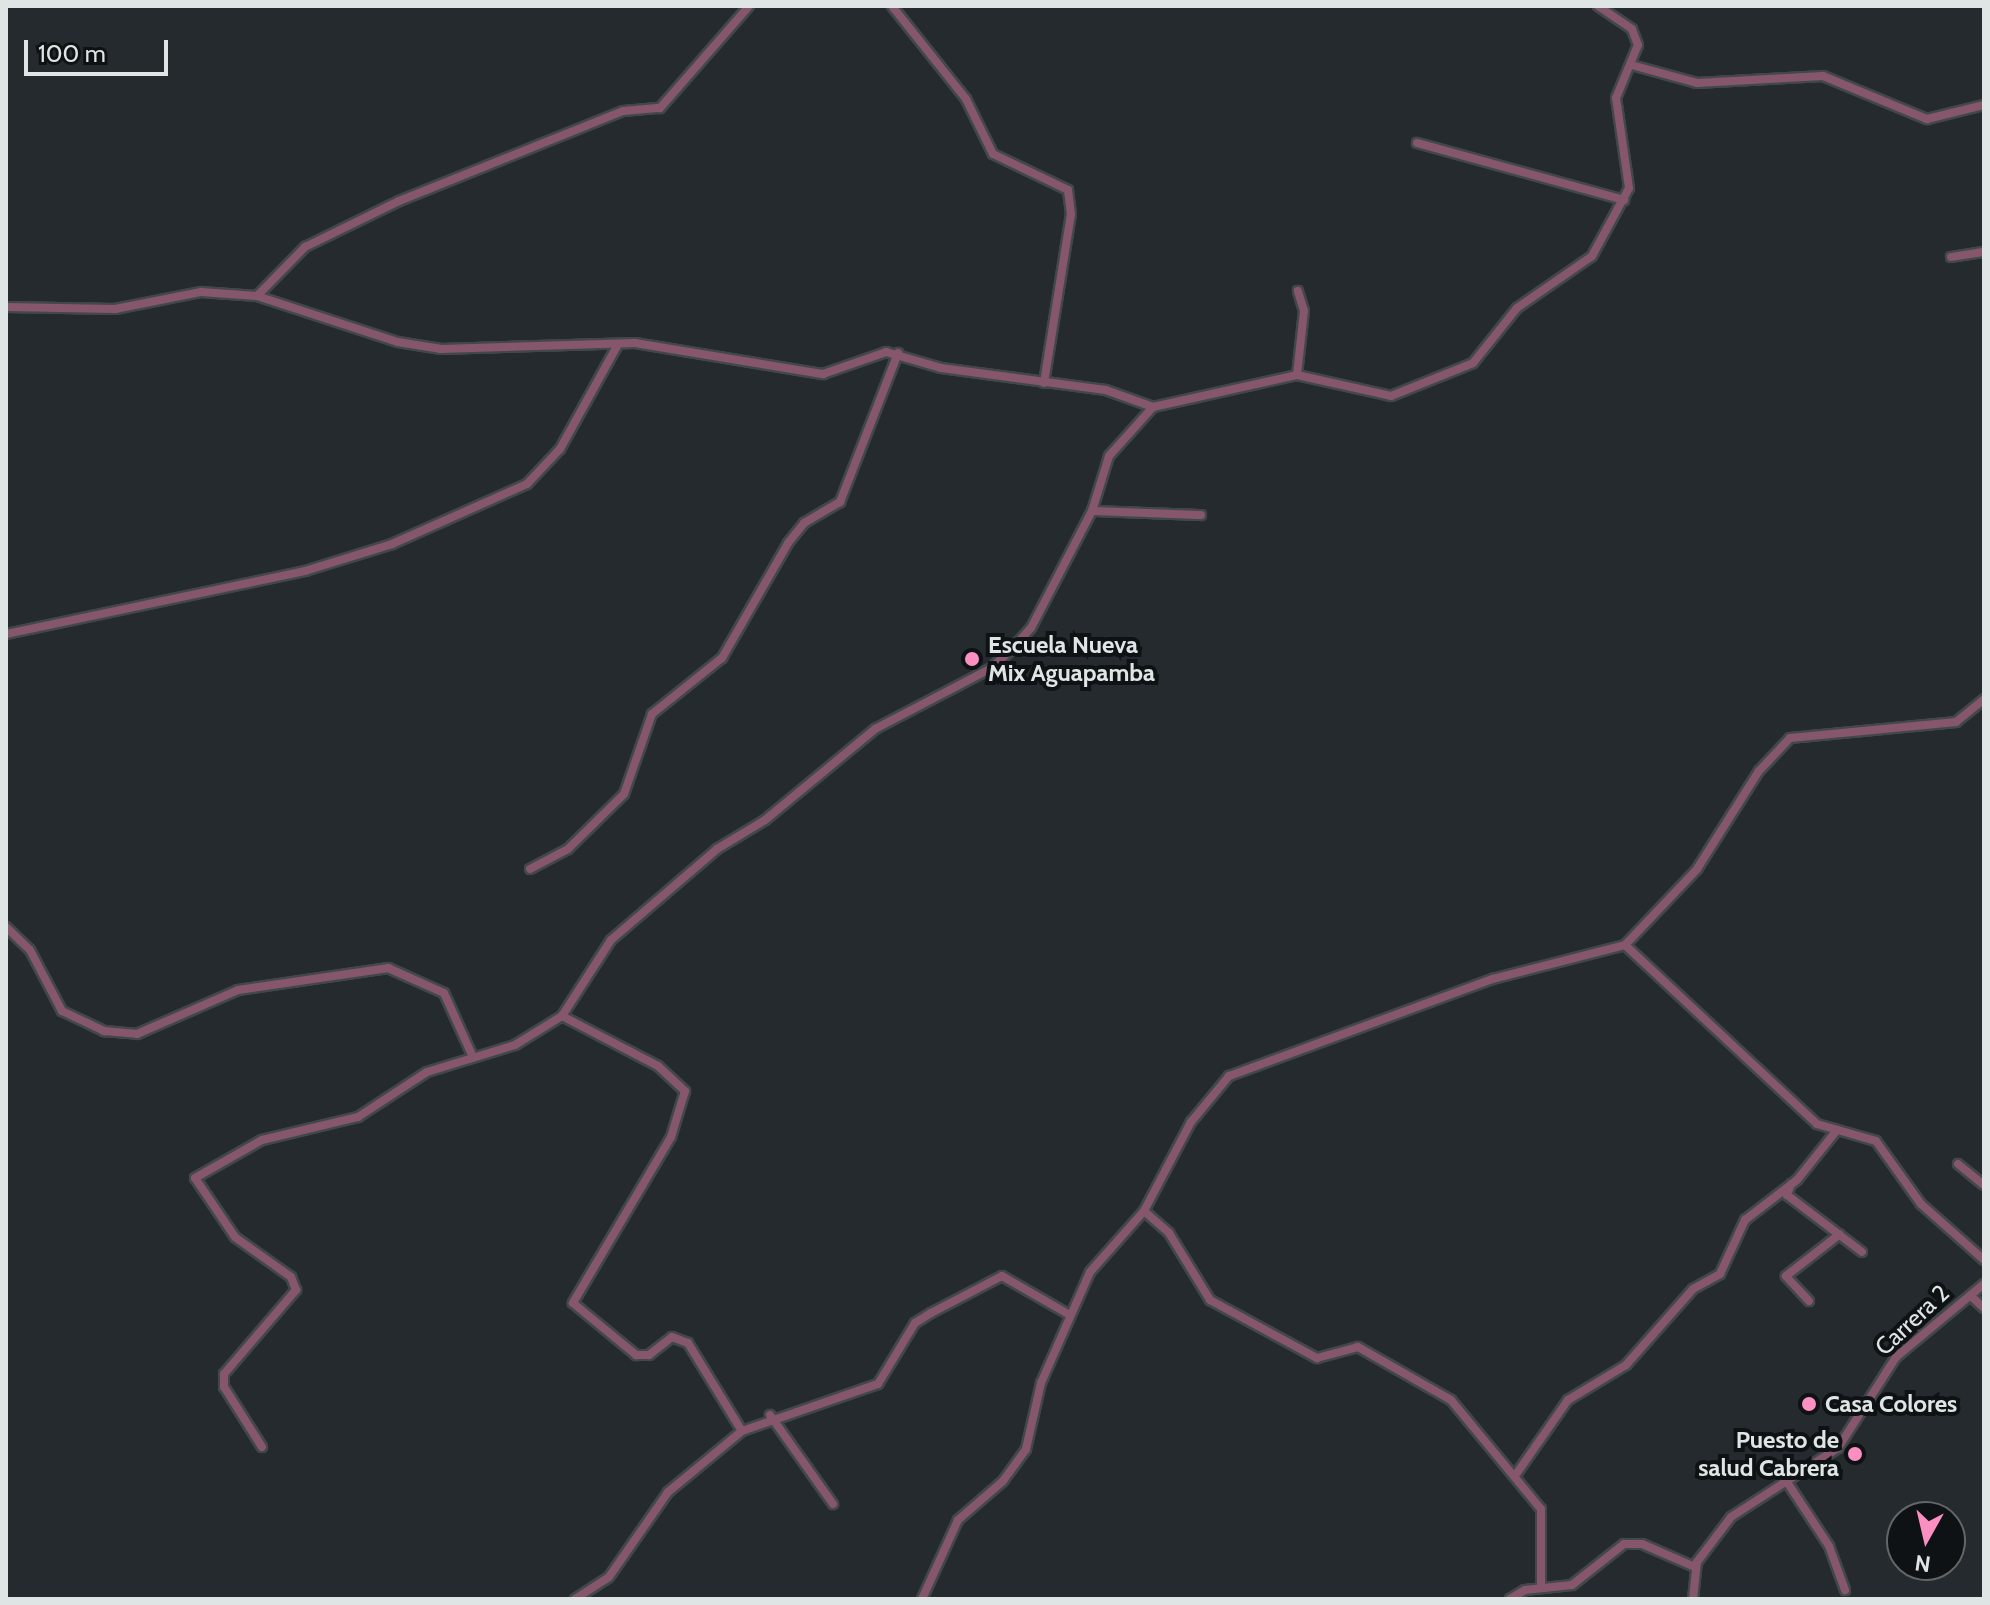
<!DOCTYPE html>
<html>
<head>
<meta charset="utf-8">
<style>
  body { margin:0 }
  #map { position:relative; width:1990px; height:1605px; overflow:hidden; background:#242a2d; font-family:Cabin,sans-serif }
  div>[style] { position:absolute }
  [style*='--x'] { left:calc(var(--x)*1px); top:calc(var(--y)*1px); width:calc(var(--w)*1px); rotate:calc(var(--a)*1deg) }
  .building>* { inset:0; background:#aeb7ba }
  .round { border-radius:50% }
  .roads { filter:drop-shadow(2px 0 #42484a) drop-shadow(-2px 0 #42484a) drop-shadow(0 2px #42484a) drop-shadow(0 -2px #42484a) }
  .minor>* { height:8px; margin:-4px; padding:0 4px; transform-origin:4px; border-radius:4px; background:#86576c }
  .dots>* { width:22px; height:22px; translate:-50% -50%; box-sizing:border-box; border:4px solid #0f1214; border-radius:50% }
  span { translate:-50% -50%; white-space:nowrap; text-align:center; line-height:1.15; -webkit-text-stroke:8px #0f1214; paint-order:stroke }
  .poi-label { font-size:24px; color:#dfe4e5; font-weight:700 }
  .left { translate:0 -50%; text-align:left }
  .right { translate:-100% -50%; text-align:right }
  .street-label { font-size:24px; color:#dfe4e5 }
  .frame { position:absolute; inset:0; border:8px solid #dfe4e5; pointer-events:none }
  .north { position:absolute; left:1886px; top:1501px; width:80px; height:80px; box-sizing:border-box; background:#0f1214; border:2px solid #626668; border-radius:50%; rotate:188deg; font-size:22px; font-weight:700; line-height:32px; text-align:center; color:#dfe4e5 }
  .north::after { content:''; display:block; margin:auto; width:28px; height:36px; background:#fc8fc2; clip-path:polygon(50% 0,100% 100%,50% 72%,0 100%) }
  .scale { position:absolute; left:24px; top:40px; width:144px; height:36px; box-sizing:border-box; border:4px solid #dfe4e5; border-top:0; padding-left:10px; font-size:24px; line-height:28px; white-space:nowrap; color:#dfe4e5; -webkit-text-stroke:6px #0f1214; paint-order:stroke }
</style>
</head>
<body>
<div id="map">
  <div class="building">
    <i class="round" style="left:1845px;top:1444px;width:20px;height:20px"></i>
  </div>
  <div class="roads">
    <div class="minor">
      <i style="--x:892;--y:6;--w:119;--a:51.5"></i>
      <i style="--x:966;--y:99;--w:61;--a:63.9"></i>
      <i style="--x:993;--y:154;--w:83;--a:25.6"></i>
      <i style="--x:1068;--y:190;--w:24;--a:83"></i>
      <i style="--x:1071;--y:214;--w:171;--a:99.1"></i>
      <i style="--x:1635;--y:66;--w:64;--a:15.3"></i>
      <i style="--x:1697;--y:83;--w:126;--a:-3.2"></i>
      <i style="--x:1823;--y:76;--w:113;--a:22.5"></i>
      <i style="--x:1927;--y:119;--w:59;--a:-13.8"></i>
      <i style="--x:1417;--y:143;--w:215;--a:15.4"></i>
      <i style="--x:1951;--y:257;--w:33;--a:-9"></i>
      <i style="--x:257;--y:296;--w:69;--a:-45.6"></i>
      <i style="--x:305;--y:247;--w:105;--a:-26.1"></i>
      <i style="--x:399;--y:201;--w:241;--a:-21.9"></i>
      <i style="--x:623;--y:111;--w:37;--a:-5"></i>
      <i style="--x:660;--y:108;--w:135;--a:-48.9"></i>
      <i style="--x:6;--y:307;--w:109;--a:1.1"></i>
      <i style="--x:115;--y:309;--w:88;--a:-11.2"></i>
      <i style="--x:201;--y:292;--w:56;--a:4.1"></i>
      <i style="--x:257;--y:296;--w:148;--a:18.1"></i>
      <i style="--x:398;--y:342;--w:44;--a:9.2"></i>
      <i style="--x:441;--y:349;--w:194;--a:-1.8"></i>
      <i style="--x:635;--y:343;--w:191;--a:9.4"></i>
      <i style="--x:823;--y:374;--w:67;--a:-19.2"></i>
      <i style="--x:886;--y:352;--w:57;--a:16.2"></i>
      <i style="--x:941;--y:368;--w:166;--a:7.6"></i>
      <i style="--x:1106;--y:390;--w:50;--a:19.9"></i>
      <i style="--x:1297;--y:375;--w:64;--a:-83.8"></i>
      <i style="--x:1304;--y:311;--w:21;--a:-107"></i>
      <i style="--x:1092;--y:511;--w:109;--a:2.1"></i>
      <i style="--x:6;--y:634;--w:306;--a:-11.9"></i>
      <i style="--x:305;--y:571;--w:91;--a:-17.2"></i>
      <i style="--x:392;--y:544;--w:148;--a:-24"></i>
      <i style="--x:527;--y:484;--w:48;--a:-46.7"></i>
      <i style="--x:560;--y:449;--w:118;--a:-61"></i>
      <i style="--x:530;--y:869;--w:43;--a:-27.8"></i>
      <i style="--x:568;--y:849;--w:78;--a:-44.5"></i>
      <i style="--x:624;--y:794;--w:85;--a:-70.7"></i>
      <i style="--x:652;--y:714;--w:90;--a:-38.7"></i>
      <i style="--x:722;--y:658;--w:133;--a:-60.1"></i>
      <i style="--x:788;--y:543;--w:26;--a:-51"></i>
      <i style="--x:804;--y:523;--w:42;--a:-30.3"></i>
      <i style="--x:840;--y:502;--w:160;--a:-68.7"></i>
      <i style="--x:6;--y:927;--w:33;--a:44"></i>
      <i style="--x:30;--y:950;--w:69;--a:62.3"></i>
      <i style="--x:62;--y:1011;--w:47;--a:25.5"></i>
      <i style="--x:104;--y:1031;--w:33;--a:5"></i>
      <i style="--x:137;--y:1034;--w:110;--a:-23.5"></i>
      <i style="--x:238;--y:990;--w:152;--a:-8.3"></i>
      <i style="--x:388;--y:968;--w:61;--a:24.1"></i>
      <i style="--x:444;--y:993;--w:68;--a:65.7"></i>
      <i style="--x:1625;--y:945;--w:262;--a:43"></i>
      <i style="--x:1817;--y:1124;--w:61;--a:16.1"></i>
      <i style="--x:1876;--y:1141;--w:77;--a:54.5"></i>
      <i style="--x:1921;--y:1204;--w:84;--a:41.6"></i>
      <i style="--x:562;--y:1016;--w:108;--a:27.5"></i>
      <i style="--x:658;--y:1066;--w:37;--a:43"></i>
      <i style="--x:685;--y:1091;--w:48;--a:106.9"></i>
      <i style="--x:671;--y:1137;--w:193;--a:120.6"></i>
      <i style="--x:573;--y:1303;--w:82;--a:39.5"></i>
      <i style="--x:636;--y:1355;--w:13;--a:0"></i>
      <i style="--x:649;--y:1355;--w:29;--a:-38"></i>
      <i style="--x:672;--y:1337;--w:17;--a:21"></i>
      <i style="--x:688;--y:1343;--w:103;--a:58.5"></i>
      <i style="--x:1958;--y:1164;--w:33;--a:39"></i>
      <i style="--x:1791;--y:1184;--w:12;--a:110"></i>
      <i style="--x:1787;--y:1195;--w:94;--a:37.2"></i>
      <i style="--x:1144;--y:1211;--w:33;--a:41"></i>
      <i style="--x:1169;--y:1233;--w:79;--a:58.5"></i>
      <i style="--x:1210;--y:1300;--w:122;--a:28.5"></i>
      <i style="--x:1317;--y:1358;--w:42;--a:-15"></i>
      <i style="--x:1358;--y:1347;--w:107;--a:29.7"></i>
      <i style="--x:1451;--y:1400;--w:141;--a:50.5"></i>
      <i style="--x:1541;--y:1509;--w:78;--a:90"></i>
      <i style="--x:1972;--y:1297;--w:16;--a:43"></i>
      <i style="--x:1809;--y:1301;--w:34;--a:-133"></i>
      <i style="--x:1786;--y:1276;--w:68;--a:-37.9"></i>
      <i style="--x:770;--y:1415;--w:109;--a:54.7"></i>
      <i style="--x:262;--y:1447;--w:71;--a:-122.3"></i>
      <i style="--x:224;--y:1387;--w:13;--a:-90"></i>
      <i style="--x:224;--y:1374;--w:111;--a:-49.4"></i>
      <i style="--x:296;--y:1290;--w:14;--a:-111"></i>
      <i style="--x:291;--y:1277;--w:69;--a:-144.5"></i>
      <i style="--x:235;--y:1237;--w:71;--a:-124.1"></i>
      <i style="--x:195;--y:1178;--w:77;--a:-29.6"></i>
      <i style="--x:262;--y:1140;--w:99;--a:-13.5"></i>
      <i style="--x:358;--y:1117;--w:82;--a:-33.1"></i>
      <i style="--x:427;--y:1072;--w:92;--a:-17.1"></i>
      <i style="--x:515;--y:1045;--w:55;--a:-31.7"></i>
      <i style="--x:562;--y:1016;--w:90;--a:-57.2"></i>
      <i style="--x:611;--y:940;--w:140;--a:-40.6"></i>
      <i style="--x:717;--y:849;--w:56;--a:-31.1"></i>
      <i style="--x:765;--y:820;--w:143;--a:-39.6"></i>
      <i style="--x:875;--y:729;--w:130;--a:-27.6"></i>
      <i style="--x:990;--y:669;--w:30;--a:-42"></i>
      <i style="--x:1012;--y:649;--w:28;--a:-48"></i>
      <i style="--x:1031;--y:628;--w:132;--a:-62.5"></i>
      <i style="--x:1092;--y:511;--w:58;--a:-72.8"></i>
      <i style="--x:1109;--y:456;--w:66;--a:-48.1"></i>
      <i style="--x:1153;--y:407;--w:148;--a:-12.5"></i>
      <i style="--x:1297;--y:375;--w:96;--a:12.6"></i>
      <i style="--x:1391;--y:396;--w:88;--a:-21.9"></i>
      <i style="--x:1473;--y:363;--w:70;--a:-51.3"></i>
      <i style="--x:1517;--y:308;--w:91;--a:-34.7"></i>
      <i style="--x:1592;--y:256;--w:77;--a:-61.4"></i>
      <i style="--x:1629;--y:188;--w:91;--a:-98.2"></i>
      <i style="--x:1616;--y:98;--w:57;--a:-67.5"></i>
      <i style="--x:1638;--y:45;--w:17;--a:-111"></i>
      <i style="--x:1632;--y:29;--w:41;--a:-145.9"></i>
      <i style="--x:1517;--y:1473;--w:89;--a:-55.1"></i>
      <i style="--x:1568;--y:1400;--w:68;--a:-31.1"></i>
      <i style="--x:1626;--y:1365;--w:101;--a:-48.6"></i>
      <i style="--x:1693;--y:1289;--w:31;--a:-29"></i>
      <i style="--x:1720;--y:1274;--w:60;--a:-65.2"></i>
      <i style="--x:1745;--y:1220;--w:66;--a:-37.6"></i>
      <i style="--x:1797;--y:1180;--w:64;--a:-51.3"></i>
      <i style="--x:1787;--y:1482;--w:77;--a:56.7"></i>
      <i style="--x:1829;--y:1546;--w:47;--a:70"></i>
      <i style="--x:575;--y:1599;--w:40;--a:-32.9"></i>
      <i style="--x:609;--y:1577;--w:103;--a:-55.2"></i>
      <i style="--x:668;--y:1492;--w:96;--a:-39.5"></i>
      <i style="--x:742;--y:1431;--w:144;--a:-19.1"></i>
      <i style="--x:878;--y:1384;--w:71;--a:-58.8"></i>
      <i style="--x:915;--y:1323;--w:19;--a:-32"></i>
      <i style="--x:931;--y:1313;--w:80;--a:-27.5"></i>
      <i style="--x:1002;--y:1276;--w:76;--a:29.9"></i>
      <i style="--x:922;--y:1599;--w:87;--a:-65.5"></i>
      <i style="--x:958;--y:1520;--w:60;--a:-40.9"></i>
      <i style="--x:1003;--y:1481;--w:39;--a:-54"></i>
      <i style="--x:1026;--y:1449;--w:68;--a:-77.2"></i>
      <i style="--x:1041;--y:1383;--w:121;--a:-66.2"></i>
      <i style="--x:1090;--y:1272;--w:81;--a:-48.5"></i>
      <i style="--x:1144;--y:1211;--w:101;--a:-62.2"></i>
      <i style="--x:1191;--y:1122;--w:60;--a:-50.4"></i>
      <i style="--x:1229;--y:1076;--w:281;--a:-20.2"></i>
      <i style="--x:1493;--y:979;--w:136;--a:-14.4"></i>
      <i style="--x:1625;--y:945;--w:105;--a:-46.5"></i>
      <i style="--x:1697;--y:869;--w:116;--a:-57.7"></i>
      <i style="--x:1759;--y:771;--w:45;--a:-46.8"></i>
      <i style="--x:1790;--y:738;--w:167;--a:-5.5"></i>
      <i style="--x:1956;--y:722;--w:36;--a:-39"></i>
      <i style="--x:1510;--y:1599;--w:17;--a:-31"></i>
      <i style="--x:1525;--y:1590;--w:47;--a:-6.1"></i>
      <i style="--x:1572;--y:1585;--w:66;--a:-38.3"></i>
      <i style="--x:1624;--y:1544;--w:18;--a:0"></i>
      <i style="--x:1642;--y:1544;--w:58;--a:23.5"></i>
      <i style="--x:1693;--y:1599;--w:37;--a:-84"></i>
      <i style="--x:1697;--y:1562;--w:56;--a:-52.9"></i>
      <i style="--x:1731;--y:1517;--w:127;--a:-32.8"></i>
      <i style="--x:1838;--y:1448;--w:108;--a:-57.5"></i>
      <i style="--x:1896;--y:1357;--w:114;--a:-39.7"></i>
    </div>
  </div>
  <div class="dots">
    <i style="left:972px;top:659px;background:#fc8fc2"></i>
    <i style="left:1809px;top:1404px;background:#fc8fc2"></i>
    <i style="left:1855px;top:1454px;background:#fc8fc2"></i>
  </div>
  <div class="poi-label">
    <span class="left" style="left:988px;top:659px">Escuela Nueva<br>Mix Aguapamba</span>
    <span class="left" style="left:1825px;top:1404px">Casa Colores</span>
    <span class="right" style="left:1839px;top:1454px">Puesto de<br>salud Cabrera</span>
  </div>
  <div class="street-label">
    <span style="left:1912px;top:1320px;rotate:-43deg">Carrera 2</span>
  </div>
  <div class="frame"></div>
  <div class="north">N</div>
  <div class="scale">100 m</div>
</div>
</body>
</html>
